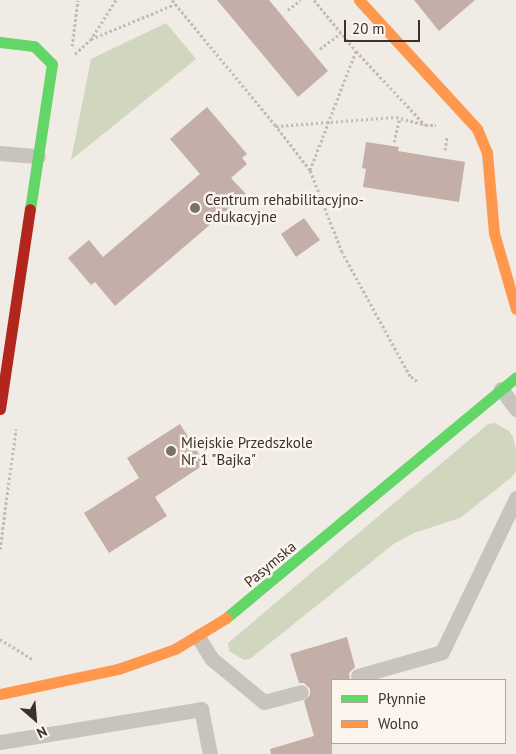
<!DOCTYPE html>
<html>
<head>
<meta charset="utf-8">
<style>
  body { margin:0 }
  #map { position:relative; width:516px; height:754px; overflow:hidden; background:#f0ebe5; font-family:"PT Sans",sans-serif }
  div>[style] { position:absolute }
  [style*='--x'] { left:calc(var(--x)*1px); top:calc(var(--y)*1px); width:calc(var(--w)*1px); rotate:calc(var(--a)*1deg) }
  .green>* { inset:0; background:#d1d6bf }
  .building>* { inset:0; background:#c3afa7 }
  .path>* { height:3px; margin-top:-1.5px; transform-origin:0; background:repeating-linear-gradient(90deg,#c2bbb6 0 2.5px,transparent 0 5px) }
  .lane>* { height:15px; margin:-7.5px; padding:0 7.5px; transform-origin:7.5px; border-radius:7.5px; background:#c9c3be }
  .fast>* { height:11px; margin:-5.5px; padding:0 5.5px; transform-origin:5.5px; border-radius:5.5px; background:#63d668 }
  .slow>* { height:11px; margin:-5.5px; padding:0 5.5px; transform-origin:5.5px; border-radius:5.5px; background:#ff974d }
  .jam>* { height:11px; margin:-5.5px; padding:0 5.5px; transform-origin:5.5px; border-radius:5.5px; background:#b3261e }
  .dots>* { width:14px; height:14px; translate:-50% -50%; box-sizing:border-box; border:2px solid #fbf5ee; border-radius:50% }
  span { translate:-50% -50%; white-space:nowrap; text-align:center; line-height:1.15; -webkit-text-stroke:5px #fbf5ee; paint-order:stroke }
  .poi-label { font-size:15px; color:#3b302b }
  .left { translate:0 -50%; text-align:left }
  .street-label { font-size:15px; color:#3b302b }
  .legend { position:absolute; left:331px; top:679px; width:175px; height:65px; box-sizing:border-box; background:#fbf5ee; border:1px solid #aea6a0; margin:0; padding:6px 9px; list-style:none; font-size:15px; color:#3b302b }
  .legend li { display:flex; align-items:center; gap:10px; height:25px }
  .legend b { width:25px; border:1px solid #aea6a0 }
  .north { position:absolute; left:10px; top:694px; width:50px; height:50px; -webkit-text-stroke:4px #fbf5ee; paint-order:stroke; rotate:153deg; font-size:14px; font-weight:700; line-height:20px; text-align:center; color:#3b302b }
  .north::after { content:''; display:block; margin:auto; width:18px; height:22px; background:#3b302b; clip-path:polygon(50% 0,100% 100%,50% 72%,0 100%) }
  .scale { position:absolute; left:344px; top:20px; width:76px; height:22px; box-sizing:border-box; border:2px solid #3b302b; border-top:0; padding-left:6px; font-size:15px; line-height:18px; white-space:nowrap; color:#3b302b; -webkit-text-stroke:4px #fbf5ee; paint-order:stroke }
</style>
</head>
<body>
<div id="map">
  <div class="green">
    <i style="clip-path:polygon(166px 23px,196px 59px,71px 160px,91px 59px)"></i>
    <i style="clip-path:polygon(495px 423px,509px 431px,513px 437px,516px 449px,516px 471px,512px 477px,460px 518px,414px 533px,395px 543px,250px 659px,244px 660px,229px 651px,228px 643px,488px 424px)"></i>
  </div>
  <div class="building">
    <i style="clip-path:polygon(217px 0,269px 0,328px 71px,298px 97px)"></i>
    <i style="clip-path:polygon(414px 0,475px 0,439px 31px)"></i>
    <i style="clip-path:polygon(207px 107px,247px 154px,242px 158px,247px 164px,231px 178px,246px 194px,115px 306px,95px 282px,91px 285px,68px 258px,89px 240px,103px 257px,200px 174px,170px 139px)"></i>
    <i style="clip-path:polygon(366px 142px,399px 147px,398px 151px,465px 162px,459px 202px,363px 187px,366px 169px,362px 168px)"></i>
    <i style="clip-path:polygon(304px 218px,320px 240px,296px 257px,281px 234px)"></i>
    <i style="clip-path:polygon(180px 424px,205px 464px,155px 497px,167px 516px,109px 553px,84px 513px,139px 478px,127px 458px)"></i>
    <i style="clip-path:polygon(347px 637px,355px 667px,349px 673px,350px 680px,332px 680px,332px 754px,271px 754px,270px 749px,314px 736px,304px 701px,310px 695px,310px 689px,304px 683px,299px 683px,290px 654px)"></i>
  </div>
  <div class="path">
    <i style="--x:116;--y:0;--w:46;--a:122.7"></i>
    <i style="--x:91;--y:39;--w:91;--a:-22.6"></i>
    <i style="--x:172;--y:0;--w:163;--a:50.5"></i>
    <i style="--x:314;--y:0;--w:66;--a:50.5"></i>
    <i style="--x:288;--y:10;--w:16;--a:-38"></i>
    <i style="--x:72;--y:46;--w:46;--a:-82.6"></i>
    <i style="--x:320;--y:49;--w:26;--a:-37"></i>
    <i style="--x:75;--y:54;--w:22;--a:-43"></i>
    <i style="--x:394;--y:142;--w:25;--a:-76"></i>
    <i style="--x:445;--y:150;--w:14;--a:-82"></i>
    <i style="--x:310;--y:170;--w:56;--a:-127.7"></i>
    <i style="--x:276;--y:126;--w:120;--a:-4.3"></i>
    <i style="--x:396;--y:117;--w:30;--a:15"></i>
    <i style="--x:417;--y:381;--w:9;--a:-144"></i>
    <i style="--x:410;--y:376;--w:141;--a:-118.7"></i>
    <i style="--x:342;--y:252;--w:88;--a:-111.3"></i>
    <i style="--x:310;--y:170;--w:128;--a:-68.9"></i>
    <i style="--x:356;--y:51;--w:101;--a:47"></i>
    <i style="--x:425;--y:125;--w:11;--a:0"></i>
    <i style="--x:0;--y:549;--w:121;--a:-82.4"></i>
    <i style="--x:0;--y:639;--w:40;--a:32"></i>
  </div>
  <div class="lane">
    <i style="--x:0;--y:153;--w:38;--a:5"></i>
    <i style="--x:501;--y:389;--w:25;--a:53"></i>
    <i style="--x:198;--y:637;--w:26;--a:58"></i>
    <i style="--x:212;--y:659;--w:67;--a:39.6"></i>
    <i style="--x:264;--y:702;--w:38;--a:-15"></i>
    <i style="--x:358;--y:676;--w:87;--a:-15.9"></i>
    <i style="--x:442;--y:652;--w:171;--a:-64.3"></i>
    <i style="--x:0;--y:742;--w:204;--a:-9.3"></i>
    <i style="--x:201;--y:709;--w:46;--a:78.7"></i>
  </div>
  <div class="fast">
    <i style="--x:0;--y:42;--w:34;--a:7"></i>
    <i style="--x:34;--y:46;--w:25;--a:45"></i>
    <i style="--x:52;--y:64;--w:147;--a:98.6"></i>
    <i style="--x:226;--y:618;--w:377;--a:-39.7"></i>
  </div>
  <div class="slow">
    <i style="--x:359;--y:0;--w:175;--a:47.5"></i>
    <i style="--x:477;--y:129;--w:26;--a:67"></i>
    <i style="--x:487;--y:153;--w:80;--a:85"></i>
    <i style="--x:494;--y:233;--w:79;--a:73.9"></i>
    <i style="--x:0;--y:694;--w:121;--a:-12"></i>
    <i style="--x:118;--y:669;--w:60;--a:-19.3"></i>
    <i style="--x:175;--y:649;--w:60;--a:-31.3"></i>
  </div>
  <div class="jam">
    <i style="--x:0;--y:409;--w:202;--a:-81.5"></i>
  </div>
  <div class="dots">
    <i style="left:195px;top:208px;background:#7a716c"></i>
    <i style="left:171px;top:451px;background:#7a716c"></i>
  </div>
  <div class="poi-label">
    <span class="left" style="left:205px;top:208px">Centrum rehabilitacyjno-<br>edukacyjne</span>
    <span class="left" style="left:181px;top:451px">Miejskie Przedszkole<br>Nr 1 "Bajka"</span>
  </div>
  <div class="street-label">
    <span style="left:270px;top:564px;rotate:-40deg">Pasymska</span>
  </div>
  <ul class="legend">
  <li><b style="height:6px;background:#63d668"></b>Płynnie</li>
  <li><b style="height:6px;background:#ff974d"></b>Wolno</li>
  </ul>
  <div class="north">N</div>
  <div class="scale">20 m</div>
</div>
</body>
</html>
